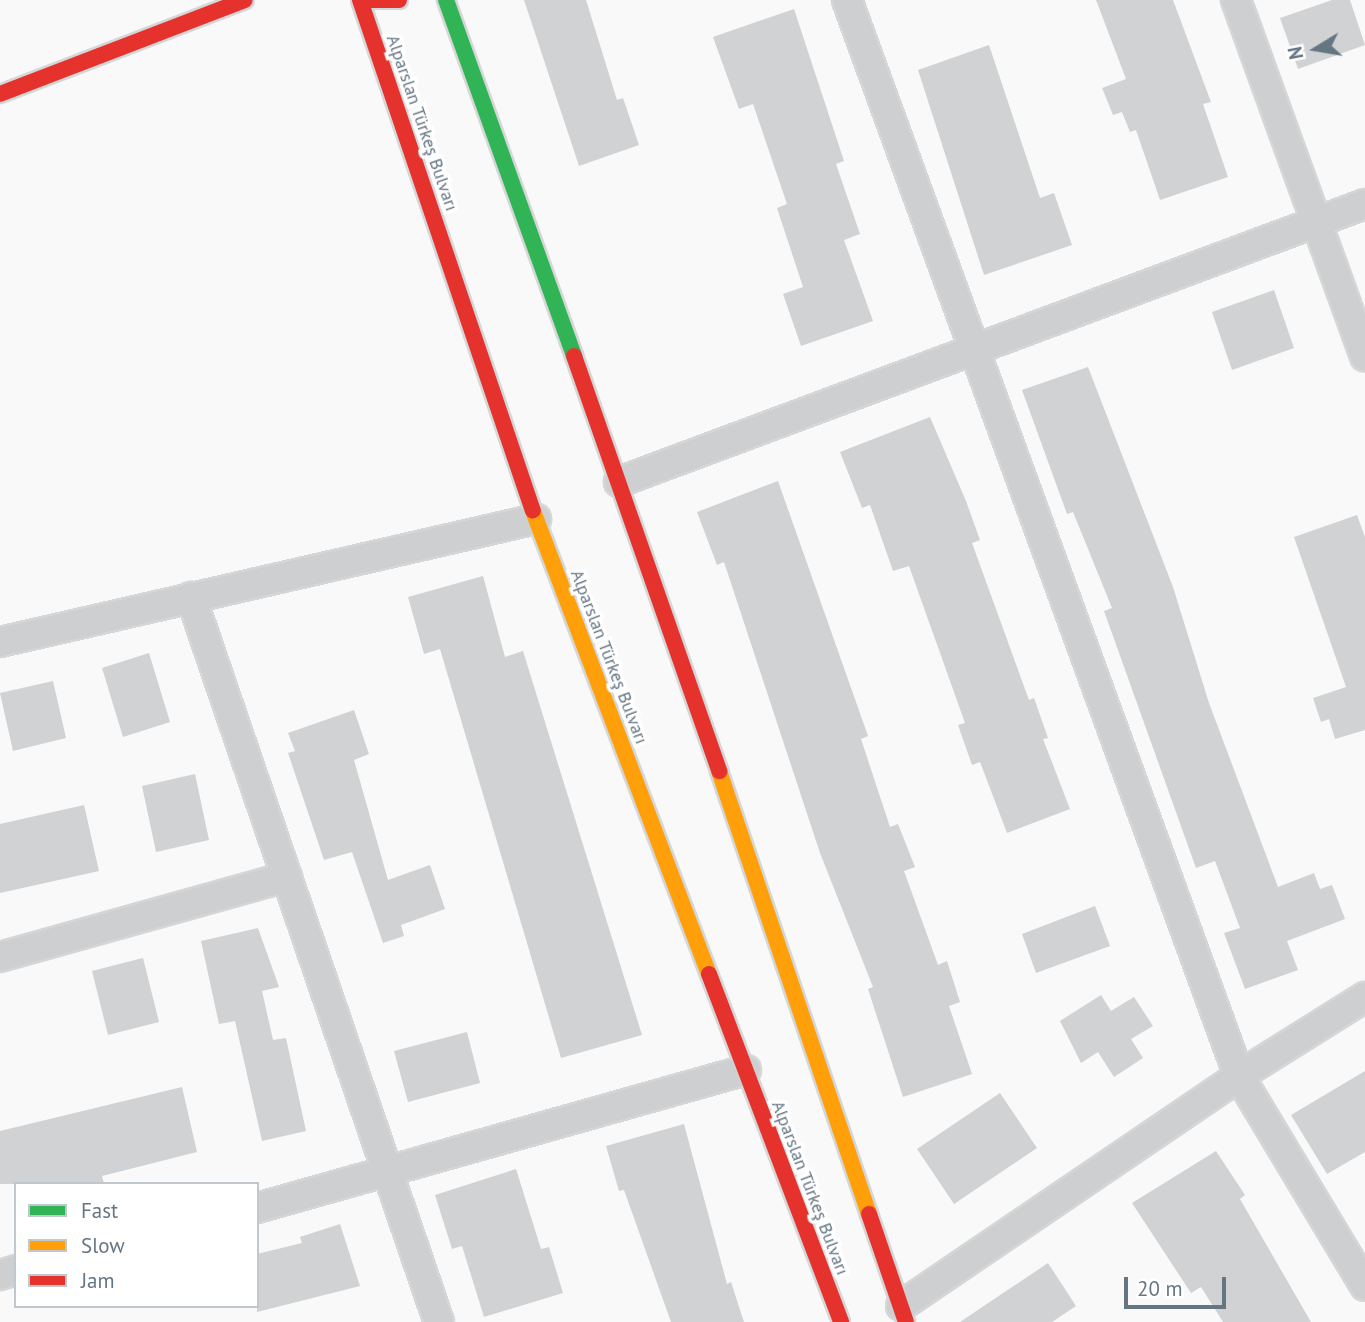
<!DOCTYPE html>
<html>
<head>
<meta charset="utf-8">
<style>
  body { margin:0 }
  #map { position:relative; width:1365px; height:1322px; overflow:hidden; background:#f9f9f9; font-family:"PT Sans",sans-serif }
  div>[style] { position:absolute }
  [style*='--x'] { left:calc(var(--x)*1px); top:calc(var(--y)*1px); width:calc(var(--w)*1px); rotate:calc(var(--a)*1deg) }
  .building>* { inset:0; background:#d0d2d3 }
  .roads { filter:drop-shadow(2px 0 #d5d6d7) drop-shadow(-2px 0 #d5d6d7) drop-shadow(0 2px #d5d6d7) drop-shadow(0 -2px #d5d6d7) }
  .street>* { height:28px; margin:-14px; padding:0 14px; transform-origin:14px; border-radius:14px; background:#cecfd0 }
  .fast>* { height:16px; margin:-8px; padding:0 8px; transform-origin:8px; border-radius:8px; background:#30b455 }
  .slow>* { height:16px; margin:-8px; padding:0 8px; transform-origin:8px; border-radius:8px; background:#ff9f0a }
  .jam>* { height:16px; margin:-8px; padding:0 8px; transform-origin:8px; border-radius:8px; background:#e5322d }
  span { translate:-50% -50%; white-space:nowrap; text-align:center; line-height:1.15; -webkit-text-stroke:7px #fff; paint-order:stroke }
  .street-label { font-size:18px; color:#657683 }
  .legend { position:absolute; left:14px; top:1182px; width:245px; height:126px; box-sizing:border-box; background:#fff; border:2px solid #c1c8cd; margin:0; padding:9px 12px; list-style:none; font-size:21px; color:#657683 }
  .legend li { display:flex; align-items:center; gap:14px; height:35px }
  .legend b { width:35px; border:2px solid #c1c8cd }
  .north { position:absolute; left:1281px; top:14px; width:70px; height:70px; -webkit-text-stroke:5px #fff; paint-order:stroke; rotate:259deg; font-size:19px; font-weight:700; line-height:28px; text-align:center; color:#657683 }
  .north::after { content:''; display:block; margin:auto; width:24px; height:32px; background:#657683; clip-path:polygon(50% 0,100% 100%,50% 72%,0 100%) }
  .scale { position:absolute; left:1124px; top:1277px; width:102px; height:32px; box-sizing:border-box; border:4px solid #657683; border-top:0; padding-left:9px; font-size:21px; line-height:24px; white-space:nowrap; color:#657683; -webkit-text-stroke:5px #fff; paint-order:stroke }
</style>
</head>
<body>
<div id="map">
  <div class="building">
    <i style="clip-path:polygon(524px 0,586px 0,617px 100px,623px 98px,639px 145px,579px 166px)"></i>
    <i style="clip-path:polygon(1096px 0,1173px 0,1211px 102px,1203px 104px,1228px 177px,1160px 200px,1136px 130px,1130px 132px,1122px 112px,1113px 115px,1102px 88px,1126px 79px)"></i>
    <i style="clip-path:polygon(1332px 0,1350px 0,1365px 45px,1298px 69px,1280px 18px)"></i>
    <i style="clip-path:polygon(794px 9px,844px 161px,836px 164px,860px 234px,844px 240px,873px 321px,801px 346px,783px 294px,803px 287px,777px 208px,787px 204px,753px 104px,739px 109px,713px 37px)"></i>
    <i style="clip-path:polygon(989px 45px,1040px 198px,1054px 193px,1072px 245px,984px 275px,918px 70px)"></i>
    <i style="clip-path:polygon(1274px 290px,1294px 348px,1232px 370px,1212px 312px)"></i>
    <i style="clip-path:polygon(1088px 367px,1173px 587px,1209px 703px,1278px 887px,1314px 873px,1320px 889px,1332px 885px,1345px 919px,1287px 941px,1298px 970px,1245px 989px,1224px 933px,1240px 928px,1215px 861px,1196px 868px,1104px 611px,1112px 608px,1073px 512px,1067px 514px,1022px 390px)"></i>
    <i style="clip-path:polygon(930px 417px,966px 501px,980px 540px,972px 543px,1029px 700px,1034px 698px,1048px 738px,1043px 739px,1070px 809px,1007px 833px,980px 762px,972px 765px,958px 725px,965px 723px,909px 566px,893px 571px,870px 505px,862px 508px,840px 452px)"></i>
    <i style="clip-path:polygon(778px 481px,868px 736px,861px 739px,890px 827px,898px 824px,915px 867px,904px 871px,938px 965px,947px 961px,960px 1002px,949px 1006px,972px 1074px,903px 1097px,868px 989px,873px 987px,820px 853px,724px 562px,717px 565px,697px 512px)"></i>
    <i style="clip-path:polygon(1357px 515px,1365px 537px,1365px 730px,1335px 739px,1329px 719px,1321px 722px,1313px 698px,1346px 687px,1294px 537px)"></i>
    <i style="clip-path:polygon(483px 576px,505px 657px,523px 651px,642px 1035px,561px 1058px,440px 649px,424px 654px,408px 597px)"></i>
    <i style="clip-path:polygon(149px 653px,170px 722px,123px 737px,102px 668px)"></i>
    <i style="clip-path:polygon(53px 681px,66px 738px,13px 751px,0 693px)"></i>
    <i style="clip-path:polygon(354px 710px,369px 754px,354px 760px,388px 880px,430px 865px,445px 909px,401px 925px,404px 936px,383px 943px,352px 852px,324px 860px,288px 753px,295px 751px,288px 733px)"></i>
    <i style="clip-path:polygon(195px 774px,209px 840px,156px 852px,142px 786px)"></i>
    <i style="clip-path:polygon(84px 805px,99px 871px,0 893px,0 824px)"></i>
    <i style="clip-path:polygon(1095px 906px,1110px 946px,1036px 973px,1022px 934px)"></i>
    <i style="clip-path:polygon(258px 928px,279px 987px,262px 991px,273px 1040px,286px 1038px,306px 1131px,262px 1141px,235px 1021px,219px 1024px,201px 941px)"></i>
    <i style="clip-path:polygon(143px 958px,159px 1022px,108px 1035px,92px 971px)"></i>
    <i style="clip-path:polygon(1101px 995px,1111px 1011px,1134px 997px,1153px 1026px,1131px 1039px,1143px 1058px,1114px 1077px,1098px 1052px,1081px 1063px,1060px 1021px)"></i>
    <i style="clip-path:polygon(467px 1032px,480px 1083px,408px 1102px,394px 1051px)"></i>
    <i style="clip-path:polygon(1365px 1071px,1365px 1152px,1327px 1174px,1291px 1115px)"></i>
    <i style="clip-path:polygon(182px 1087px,197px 1152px,102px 1176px,104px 1184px,0 1184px,0 1131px)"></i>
    <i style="clip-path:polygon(1000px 1093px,1037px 1148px,954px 1204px,917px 1149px)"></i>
    <i style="clip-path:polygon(684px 1124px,727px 1284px,731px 1282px,744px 1322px,671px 1322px,624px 1190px,619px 1191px,606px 1146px)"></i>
    <i style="clip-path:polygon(1216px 1151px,1245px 1195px,1240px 1199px,1311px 1322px,1223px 1322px,1201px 1287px,1191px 1293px,1132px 1203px)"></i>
    <i style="clip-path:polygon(516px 1169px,541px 1249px,549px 1247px,563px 1293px,484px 1317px,462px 1246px,452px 1249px,435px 1195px)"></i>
    <i style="clip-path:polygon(340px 1224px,360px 1286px,257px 1312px,257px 1254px,302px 1243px,300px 1237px)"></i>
    <i style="clip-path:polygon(1048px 1263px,1076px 1306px,1052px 1322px,960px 1322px)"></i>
  </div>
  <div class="roads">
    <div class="street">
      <i style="--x:847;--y:0;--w:1145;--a:69.98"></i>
      <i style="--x:1239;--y:1076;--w:245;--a:59"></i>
      <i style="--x:1236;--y:0;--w:379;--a:70.1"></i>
      <i style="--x:619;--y:482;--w:796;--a:-20.44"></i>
      <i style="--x:191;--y:597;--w:766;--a:71.12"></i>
      <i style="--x:0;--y:642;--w:550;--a:-12.92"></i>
      <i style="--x:0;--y:957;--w:298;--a:-15.6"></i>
      <i style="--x:257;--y:1208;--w:508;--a:-15.76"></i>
      <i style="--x:0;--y:1275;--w:17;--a:-17"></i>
      <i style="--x:901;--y:1306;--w:409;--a:-34.2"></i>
      <i style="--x:1239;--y:1076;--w:149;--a:-32.1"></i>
    </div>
    <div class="fast">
      <i style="--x:446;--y:0;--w:378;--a:70.2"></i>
    </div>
    <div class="slow">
      <i style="--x:533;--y:511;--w:495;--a:69.2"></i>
      <i style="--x:719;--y:771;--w:468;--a:71.3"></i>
    </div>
    <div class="jam">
      <i style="--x:360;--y:0;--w:539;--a:71.3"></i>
      <i style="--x:367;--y:0;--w:32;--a:0"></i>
      <i style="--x:0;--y:94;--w:262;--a:-21"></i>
      <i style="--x:574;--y:356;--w:440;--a:70.7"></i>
      <i style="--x:709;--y:974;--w:372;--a:69.2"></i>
      <i style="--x:869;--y:1214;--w:114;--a:71.1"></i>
    </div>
  </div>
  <div class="street-label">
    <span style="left:422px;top:123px;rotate:71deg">Alparslan Türkeş Bulvarı</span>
    <span style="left:609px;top:657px;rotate:69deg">Alparslan Türkeş Bulvarı</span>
    <span style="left:810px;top:1188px;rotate:69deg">Alparslan Türkeş Bulvarı</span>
  </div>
  <ul class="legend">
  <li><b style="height:9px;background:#30b455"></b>Fast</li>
  <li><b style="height:9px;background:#ff9f0a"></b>Slow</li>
  <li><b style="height:9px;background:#e5322d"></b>Jam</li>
  </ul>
  <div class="north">N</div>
  <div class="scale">20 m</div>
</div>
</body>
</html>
